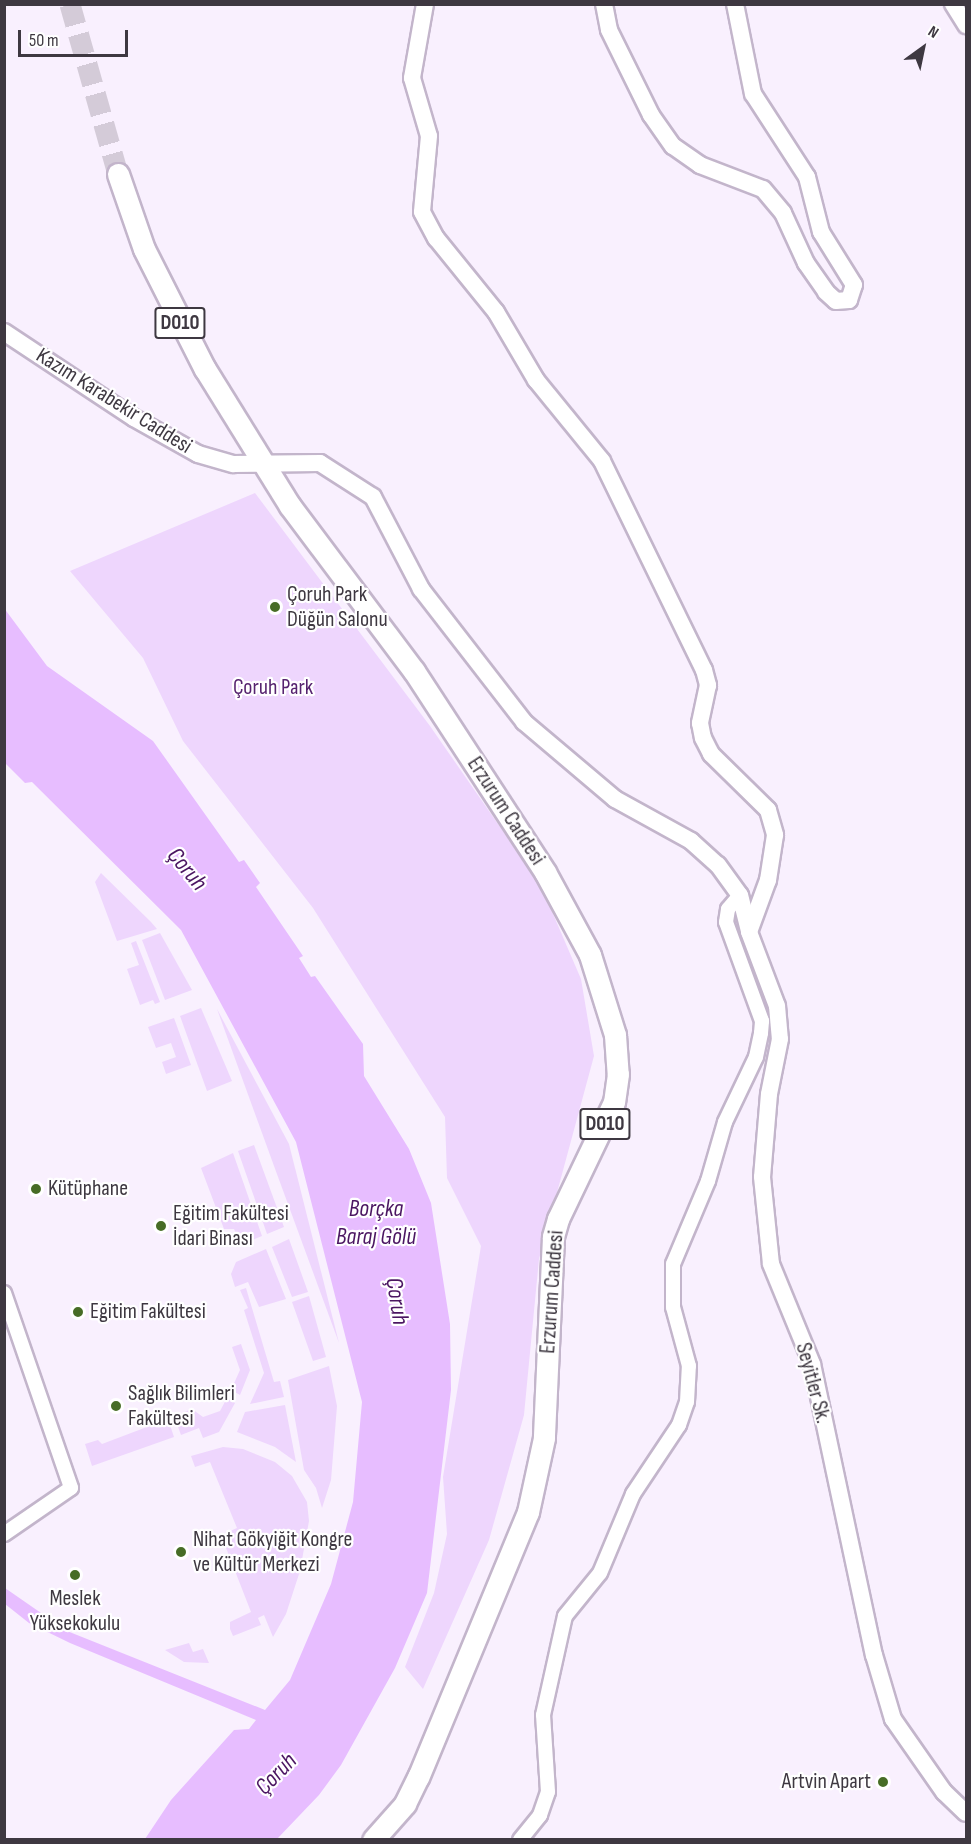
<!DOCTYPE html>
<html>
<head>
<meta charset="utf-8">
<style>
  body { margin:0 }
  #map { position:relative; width:971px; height:1844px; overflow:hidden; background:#f9f0fe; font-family:"Sofia Sans Condensed",sans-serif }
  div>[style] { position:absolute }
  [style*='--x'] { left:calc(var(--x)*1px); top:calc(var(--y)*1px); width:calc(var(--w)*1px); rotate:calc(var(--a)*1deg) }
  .green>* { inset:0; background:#eed6fd }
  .water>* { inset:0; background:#e7bdff }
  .primary-tunnel>* { height:21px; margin-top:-10.5px; transform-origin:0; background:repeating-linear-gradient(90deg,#d4cbd8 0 21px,transparent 0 31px) }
  .roads { filter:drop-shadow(2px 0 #c3b5cb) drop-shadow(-2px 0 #c3b5cb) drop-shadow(0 2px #c3b5cb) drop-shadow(0 -2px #c3b5cb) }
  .minor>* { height:14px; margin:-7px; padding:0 7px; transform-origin:7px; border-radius:7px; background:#fff }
  .tertiary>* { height:16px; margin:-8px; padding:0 8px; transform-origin:8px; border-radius:8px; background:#fff }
  .primary>* { height:21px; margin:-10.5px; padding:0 10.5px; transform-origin:10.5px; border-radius:10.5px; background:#fff }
  .dots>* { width:16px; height:16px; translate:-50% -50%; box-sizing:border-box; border:3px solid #fff; border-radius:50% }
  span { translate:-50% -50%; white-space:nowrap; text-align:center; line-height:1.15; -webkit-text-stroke:4.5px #fff; paint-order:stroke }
  .shield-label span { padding:2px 4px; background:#fff; border:2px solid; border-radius:4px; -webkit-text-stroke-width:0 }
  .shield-label { font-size:21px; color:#3e3841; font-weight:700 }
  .street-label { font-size:22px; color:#3e3841 }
  .poi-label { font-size:22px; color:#3e3841 }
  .left { translate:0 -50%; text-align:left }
  .right { translate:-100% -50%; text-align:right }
  .park-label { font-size:22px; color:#56236f }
  .water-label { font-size:24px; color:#4b1662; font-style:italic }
  .frame { position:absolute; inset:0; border:6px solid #3e3841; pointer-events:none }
  .north { position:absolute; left:893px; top:18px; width:60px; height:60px; -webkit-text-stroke:4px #fff; paint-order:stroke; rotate:33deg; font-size:16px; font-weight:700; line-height:24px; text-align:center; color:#3e3841 }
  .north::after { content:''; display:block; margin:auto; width:21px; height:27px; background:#3e3841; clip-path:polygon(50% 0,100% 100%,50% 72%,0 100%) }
  .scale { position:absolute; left:18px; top:30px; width:110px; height:27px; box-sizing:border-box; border:3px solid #3e3841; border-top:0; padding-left:8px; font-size:18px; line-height:21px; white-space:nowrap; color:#3e3841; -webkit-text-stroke:4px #fff; paint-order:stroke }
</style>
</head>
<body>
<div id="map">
  <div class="green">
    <i style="clip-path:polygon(255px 493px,430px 726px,541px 886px,581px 979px,594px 1056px,539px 1259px,524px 1415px,489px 1540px,423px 1689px,405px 1667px,434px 1593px,447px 1534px,443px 1477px,481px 1246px,447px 1178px,445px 1117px,313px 908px,183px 741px,143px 658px,70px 571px)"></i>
    <i style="clip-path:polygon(101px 873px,151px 922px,157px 929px,117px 941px,95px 882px)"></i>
    <i style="clip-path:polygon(160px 933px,192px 990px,165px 1000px,142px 940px)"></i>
    <i style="clip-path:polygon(136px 941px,160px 1002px,155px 1004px,153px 1000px,140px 1005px,127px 969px,139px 965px,131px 943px)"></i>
    <i style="clip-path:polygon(201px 1008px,232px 1081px,207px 1091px,180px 1016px)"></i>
    <i style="clip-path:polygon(217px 1009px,289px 1144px,339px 1343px,274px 1166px)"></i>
    <i style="clip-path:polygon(174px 1018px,191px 1065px,166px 1074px,162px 1062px,176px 1057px,171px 1043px,156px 1048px,148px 1027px)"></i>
    <i style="clip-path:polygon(254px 1145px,284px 1227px,267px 1234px,238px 1151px)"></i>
    <i style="clip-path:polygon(233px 1153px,262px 1236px,250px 1241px,248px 1237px,239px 1240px,234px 1229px,224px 1229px,201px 1168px)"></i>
    <i style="clip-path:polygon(289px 1239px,308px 1292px,292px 1297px,272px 1247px)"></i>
    <i style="clip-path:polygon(266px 1249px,286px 1299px,259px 1307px,248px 1282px,235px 1287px,231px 1274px,236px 1262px)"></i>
    <i style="clip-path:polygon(246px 1288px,274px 1382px,280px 1381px,284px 1397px,250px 1404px,264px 1373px,244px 1310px,248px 1308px,240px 1290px)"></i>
    <i style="clip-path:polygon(309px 1296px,326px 1357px,313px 1361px,292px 1302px)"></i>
    <i style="clip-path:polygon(241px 1344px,250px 1370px,240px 1395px,231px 1390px,240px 1370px,232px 1347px)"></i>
    <i style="clip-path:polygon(329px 1366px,337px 1406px,331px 1480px,322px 1508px,316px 1488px,304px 1470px,288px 1380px)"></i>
    <i style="clip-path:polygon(227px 1398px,235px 1403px,219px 1432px,203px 1438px,199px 1428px,181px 1435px,174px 1416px,192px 1409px,203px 1417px,220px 1411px)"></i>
    <i style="clip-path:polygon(285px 1405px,296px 1462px,275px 1447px,237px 1432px,245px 1412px)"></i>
    <i style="clip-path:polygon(168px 1419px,174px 1437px,92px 1466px,85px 1444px,98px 1440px,102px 1444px)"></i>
    <i style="clip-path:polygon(223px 1447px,243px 1449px,275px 1462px,292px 1476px,307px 1502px,309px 1521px,300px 1571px,286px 1614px,273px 1637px,264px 1615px,258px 1618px,261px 1625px,233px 1636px,230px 1629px,230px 1622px,251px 1612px,221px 1535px,237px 1528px,210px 1462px,195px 1467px,191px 1456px)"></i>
    <i style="clip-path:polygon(189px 1643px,193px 1652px,203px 1649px,209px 1663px,184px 1662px,165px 1650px)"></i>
  </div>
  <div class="water">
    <i style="clip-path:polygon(4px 608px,47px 666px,153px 741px,239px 862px,244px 860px,260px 883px,256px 887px,303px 956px,299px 958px,311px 977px,315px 976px,363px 1044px,364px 1076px,409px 1149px,431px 1203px,450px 1324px,451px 1390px,427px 1593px,395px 1668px,341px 1765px,319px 1795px,277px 1839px,145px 1839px,171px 1800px,234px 1730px,249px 1729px,256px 1720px,70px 1643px,29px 1623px,5px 1604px,5px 1588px,67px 1631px,265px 1710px,290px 1680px,331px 1584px,353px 1502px,362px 1402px,296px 1142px,181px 930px,32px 782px,25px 783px,5px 763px)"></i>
  </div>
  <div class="primary-tunnel">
    <i style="--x:70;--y:4;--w:177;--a:74.2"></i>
  </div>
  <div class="roads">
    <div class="minor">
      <i style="--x:4;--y:1293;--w:206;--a:71"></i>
      <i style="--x:71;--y:1488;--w:81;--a:145.5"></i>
      <i style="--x:520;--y:1840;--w:32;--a:-51"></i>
      <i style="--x:540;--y:1815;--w:24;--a:-71"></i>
      <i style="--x:548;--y:1792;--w:77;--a:-93.7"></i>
      <i style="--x:543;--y:1715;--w:101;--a:-77.5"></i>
      <i style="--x:565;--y:1616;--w:55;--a:-50.9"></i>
      <i style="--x:600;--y:1573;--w:86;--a:-67.3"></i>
      <i style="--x:633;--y:1494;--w:83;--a:-56.3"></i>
      <i style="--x:679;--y:1425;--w:24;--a:-71"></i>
      <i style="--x:687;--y:1402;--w:36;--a:-87"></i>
      <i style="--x:689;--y:1366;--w:61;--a:-105.2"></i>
      <i style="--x:673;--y:1307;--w:43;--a:-90"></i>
      <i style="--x:673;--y:1264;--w:90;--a:-67.1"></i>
      <i style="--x:708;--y:1181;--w:61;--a:-73.9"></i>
      <i style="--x:725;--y:1122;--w:72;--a:-64.5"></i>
      <i style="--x:756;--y:1057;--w:25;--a:-78"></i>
      <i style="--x:761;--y:1033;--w:12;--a:-85"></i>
      <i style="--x:762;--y:1021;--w:105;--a:-110"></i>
      <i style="--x:726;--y:922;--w:13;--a:-81"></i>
      <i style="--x:728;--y:909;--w:18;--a:-49"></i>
    </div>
    <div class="tertiary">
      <i style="--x:425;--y:4;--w:75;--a:100"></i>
      <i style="--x:412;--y:78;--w:60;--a:73.7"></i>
      <i style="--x:429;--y:136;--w:76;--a:95.3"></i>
      <i style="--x:422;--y:212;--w:30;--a:62"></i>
      <i style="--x:436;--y:238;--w:95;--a:51"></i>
      <i style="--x:496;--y:312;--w:79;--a:59.5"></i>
      <i style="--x:536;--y:380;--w:104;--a:50.8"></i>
      <i style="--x:602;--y:461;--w:233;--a:64"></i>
      <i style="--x:704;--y:670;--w:16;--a:75"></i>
      <i style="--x:708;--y:685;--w:39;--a:102"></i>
      <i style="--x:700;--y:723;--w:15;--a:79"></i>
      <i style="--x:703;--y:738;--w:18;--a:63"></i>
      <i style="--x:711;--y:754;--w:80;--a:44.5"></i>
      <i style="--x:768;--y:810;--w:26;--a:74"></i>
      <i style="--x:775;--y:835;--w:46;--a:98.8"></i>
      <i style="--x:768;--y:880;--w:55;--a:110.1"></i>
      <i style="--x:604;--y:4;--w:26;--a:79"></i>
      <i style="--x:609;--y:30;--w:95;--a:63.7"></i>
      <i style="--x:651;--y:115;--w:38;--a:55"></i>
      <i style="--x:673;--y:146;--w:33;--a:35"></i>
      <i style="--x:700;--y:165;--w:67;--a:20.9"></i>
      <i style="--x:763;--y:189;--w:31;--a:50"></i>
      <i style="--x:783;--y:213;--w:55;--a:65.3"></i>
      <i style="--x:806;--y:263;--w:35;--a:55"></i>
      <i style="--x:826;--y:292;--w:13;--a:42"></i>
      <i style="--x:836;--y:301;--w:13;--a:-4"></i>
      <i style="--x:849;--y:300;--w:16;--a:-72"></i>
      <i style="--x:854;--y:285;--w:62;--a:-121.9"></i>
      <i style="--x:821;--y:232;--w:57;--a:-104.3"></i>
      <i style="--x:807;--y:177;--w:99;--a:-123"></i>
      <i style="--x:753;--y:94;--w:92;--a:-101.3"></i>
      <i style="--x:953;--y:4;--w:25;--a:58"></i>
      <i style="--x:4;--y:332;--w:156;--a:33.5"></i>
      <i style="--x:134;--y:418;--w:73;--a:29.4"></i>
      <i style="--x:198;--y:454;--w:37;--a:16"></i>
      <i style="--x:234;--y:464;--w:86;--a:-0.7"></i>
      <i style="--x:320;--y:463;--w:63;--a:32.7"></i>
      <i style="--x:373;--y:497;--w:104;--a:62.4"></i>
      <i style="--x:421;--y:589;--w:168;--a:52.2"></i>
      <i style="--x:524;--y:722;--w:119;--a:40.2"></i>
      <i style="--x:615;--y:799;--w:87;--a:28.9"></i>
      <i style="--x:691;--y:841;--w:36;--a:42"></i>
      <i style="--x:718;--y:865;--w:37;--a:54"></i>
      <i style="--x:740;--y:895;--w:38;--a:76"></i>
      <i style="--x:749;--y:932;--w:79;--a:69.3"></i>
      <i style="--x:777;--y:1006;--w:33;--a:85"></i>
      <i style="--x:780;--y:1039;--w:56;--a:101.3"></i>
      <i style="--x:769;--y:1094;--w:83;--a:94.8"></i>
      <i style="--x:762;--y:1177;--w:87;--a:84.1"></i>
      <i style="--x:771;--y:1264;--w:108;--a:67.7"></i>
      <i style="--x:812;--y:1364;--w:298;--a:78"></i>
      <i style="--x:874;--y:1655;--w:67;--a:73.5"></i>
      <i style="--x:893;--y:1719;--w:89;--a:55.1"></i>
      <i style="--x:944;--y:1792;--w:30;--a:44"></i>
    </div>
    <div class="primary">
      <i style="--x:118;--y:174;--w:79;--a:70.9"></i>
      <i style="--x:144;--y:249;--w:135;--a:63.1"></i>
      <i style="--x:205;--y:369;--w:161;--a:58.2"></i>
      <i style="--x:290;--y:506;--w:206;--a:53.1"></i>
      <i style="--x:414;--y:671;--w:240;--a:56.9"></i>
      <i style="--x:545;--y:872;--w:94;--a:61.5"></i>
      <i style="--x:590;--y:955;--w:84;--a:72.6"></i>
      <i style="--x:615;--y:1035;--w:39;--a:86"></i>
      <i style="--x:618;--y:1074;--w:28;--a:98"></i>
      <i style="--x:614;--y:1102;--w:130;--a:115.6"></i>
      <i style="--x:558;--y:1219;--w:19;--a:106"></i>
      <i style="--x:553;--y:1237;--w:201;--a:92.6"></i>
      <i style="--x:544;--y:1438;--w:76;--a:102.2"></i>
      <i style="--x:528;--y:1512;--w:287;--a:112.5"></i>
      <i style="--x:418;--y:1777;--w:30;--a:116"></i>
      <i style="--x:405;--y:1804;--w:48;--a:131.6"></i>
    </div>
  </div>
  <div class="dots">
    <i style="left:275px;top:607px;background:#476c26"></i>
    <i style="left:36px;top:1189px;background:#476c26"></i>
    <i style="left:161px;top:1226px;background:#476c26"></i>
    <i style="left:78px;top:1312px;background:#476c26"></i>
    <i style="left:116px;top:1406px;background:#476c26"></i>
    <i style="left:181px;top:1552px;background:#476c26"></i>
    <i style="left:75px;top:1575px;background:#476c26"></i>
    <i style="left:883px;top:1782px;background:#476c26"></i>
  </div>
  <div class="shield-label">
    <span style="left:180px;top:323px">D010</span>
    <span style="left:605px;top:1124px">D010</span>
  </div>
  <div class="street-label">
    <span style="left:114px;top:401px;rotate:32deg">Kazım Karabekir Caddesi</span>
    <span style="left:506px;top:811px;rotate:57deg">Erzurum Caddesi</span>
    <span style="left:552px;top:1292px;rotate:-86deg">Erzurum Caddesi</span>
    <span style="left:813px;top:1383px;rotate:75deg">Seyitler Sk.</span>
  </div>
  <div class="poi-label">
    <span class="left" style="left:287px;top:607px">Çoruh Park<br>Düğün Salonu</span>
    <span class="left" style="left:48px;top:1189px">Kütüphane</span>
    <span class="left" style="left:173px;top:1226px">Eğitim Fakültesi<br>İdari Binası</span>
    <span class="left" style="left:90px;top:1312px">Eğitim Fakültesi</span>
    <span class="left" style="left:128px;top:1406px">Sağlık Bilimleri<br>Fakültesi</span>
    <span class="left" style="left:193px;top:1552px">Nihat Gökyiğit Kongre<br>ve Kültür Merkezi</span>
    <span style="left:75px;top:1611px">Meslek<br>Yüksekokulu</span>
    <span class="right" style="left:871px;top:1782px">Artvin Apart</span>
  </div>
  <div class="park-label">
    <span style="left:273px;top:688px">Çoruh Park</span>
  </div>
  <div class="water-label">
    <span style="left:187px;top:869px;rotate:50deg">Çoruh</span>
    <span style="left:376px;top:1223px">Borçka<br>Baraj Gölü</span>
    <span style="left:397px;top:1301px;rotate:81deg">Çoruh</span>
    <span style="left:276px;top:1774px;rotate:-46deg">Çoruh</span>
  </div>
  <div class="frame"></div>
  <div class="north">N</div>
  <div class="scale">50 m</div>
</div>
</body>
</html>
